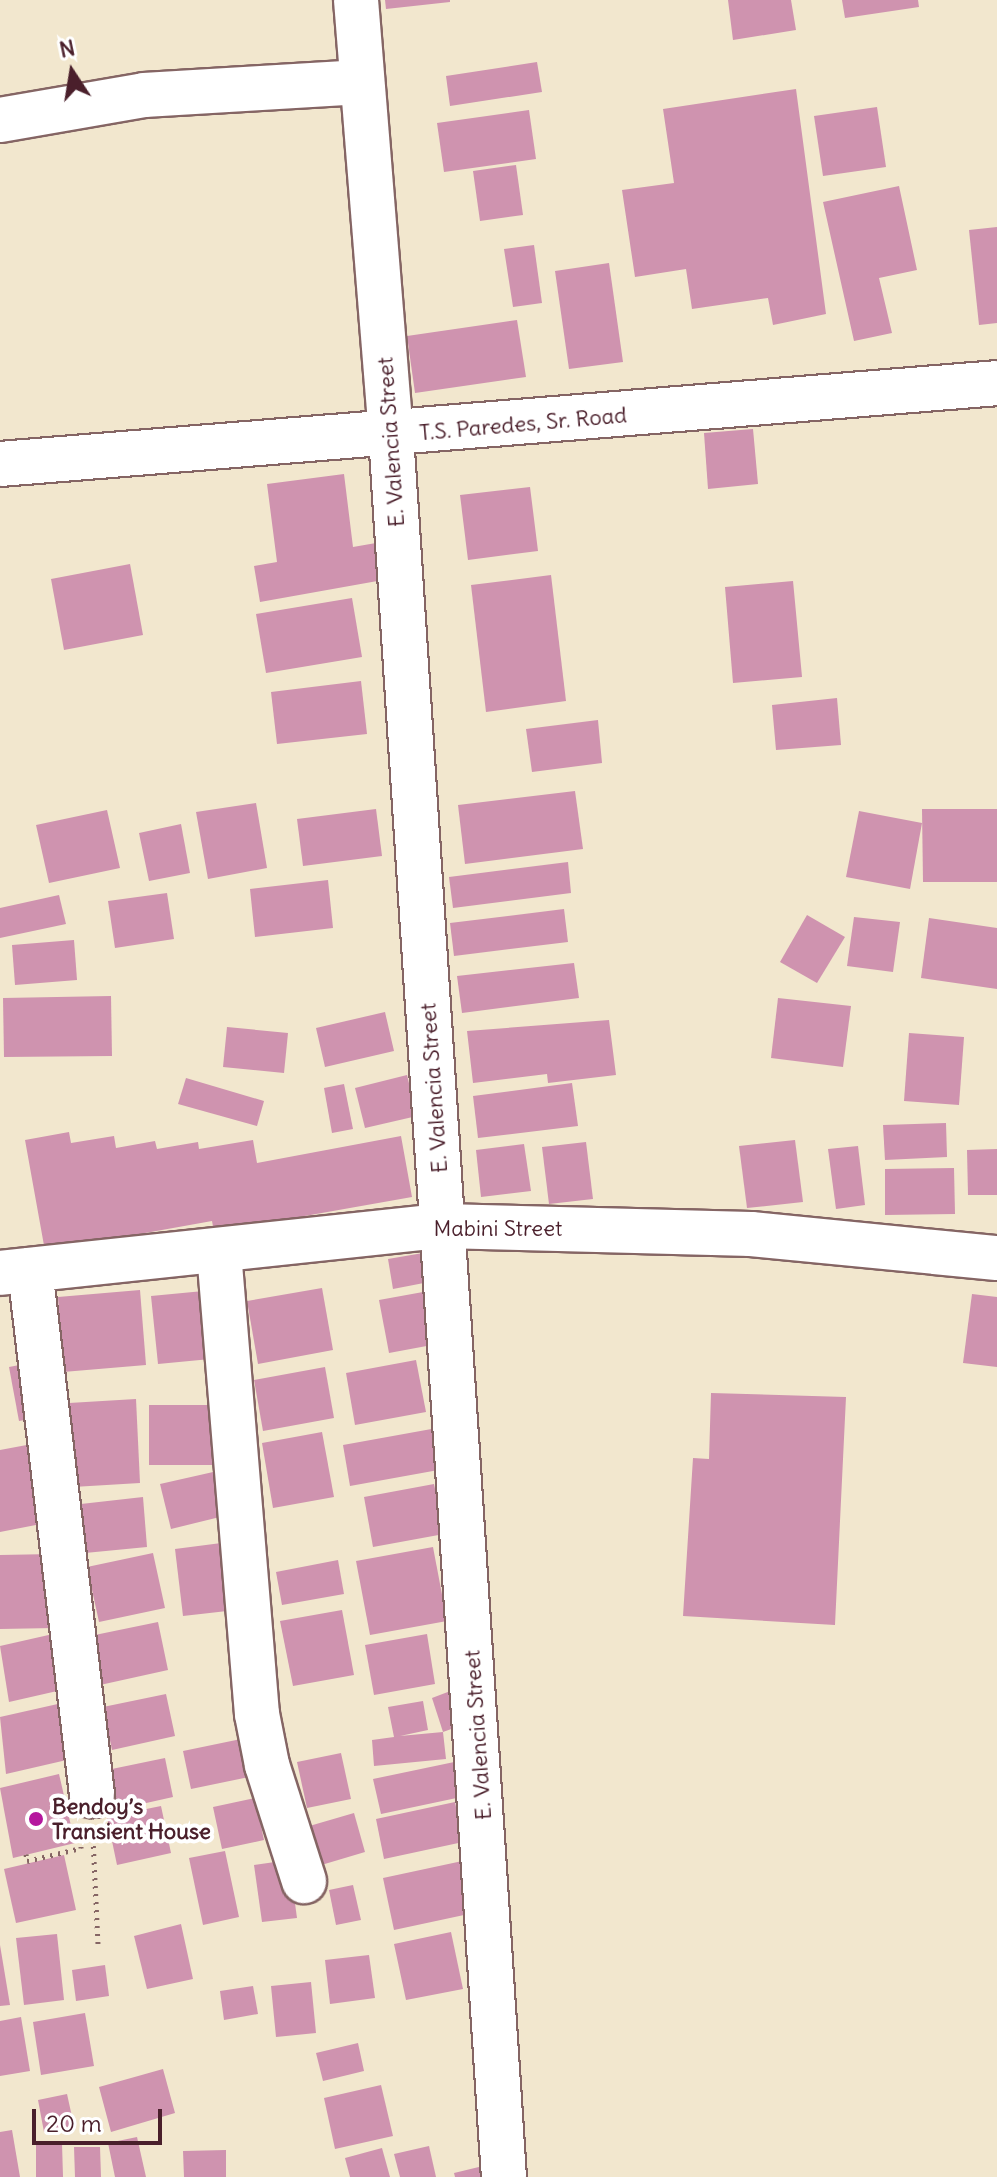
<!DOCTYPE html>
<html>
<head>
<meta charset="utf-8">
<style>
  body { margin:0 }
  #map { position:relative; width:997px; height:2177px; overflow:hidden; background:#f2e7ce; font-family:Delius,sans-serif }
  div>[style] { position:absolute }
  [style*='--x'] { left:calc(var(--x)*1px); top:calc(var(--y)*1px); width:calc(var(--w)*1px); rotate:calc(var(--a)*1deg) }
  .building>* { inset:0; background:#cf93af }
  .path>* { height:5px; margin-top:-2.5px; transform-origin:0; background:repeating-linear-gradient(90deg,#856564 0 2px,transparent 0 8px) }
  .roads { filter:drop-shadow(2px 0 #856564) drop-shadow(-2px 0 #856564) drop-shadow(0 2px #856564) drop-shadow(0 -2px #856564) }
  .minor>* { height:44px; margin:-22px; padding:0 22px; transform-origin:22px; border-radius:22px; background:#fff }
  .dots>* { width:22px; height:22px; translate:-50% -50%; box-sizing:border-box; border:4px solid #fff; border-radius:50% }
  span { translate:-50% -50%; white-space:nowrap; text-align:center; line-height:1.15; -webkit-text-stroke:8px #fff; paint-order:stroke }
  .street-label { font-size:22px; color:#4a1f2b }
  .poi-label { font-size:22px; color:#4a1f2b; font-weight:700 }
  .left { translate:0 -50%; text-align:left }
  .north { position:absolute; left:32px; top:32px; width:80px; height:80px; -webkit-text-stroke:6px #fff; paint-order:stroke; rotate:348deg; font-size:22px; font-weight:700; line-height:32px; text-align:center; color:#4a1f2b }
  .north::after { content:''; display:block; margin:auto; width:28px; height:36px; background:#4a1f2b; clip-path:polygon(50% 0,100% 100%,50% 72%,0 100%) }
  .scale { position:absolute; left:32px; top:2109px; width:130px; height:36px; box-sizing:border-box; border:4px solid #4a1f2b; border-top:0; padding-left:10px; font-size:24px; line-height:28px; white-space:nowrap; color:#4a1f2b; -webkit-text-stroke:6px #fff; paint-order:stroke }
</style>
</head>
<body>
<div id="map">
  <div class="building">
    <i style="clip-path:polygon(385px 0,450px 0,450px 2px,386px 9px)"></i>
    <i style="clip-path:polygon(728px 0,791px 0,796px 30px,733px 40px)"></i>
    <i style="clip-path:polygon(842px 0,918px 0,919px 7px,845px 18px)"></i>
    <i style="clip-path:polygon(537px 62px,542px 92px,450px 106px,446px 76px)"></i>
    <i style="clip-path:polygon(796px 89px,826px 314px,773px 325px,768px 298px,692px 309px,686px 269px,635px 277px,622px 190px,674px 183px,663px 109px)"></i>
    <i style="clip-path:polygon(877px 107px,886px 167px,823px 176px,814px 116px)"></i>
    <i style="clip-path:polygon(529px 110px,536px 159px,444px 172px,437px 123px)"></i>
    <i style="clip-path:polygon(516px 165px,523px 215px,480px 221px,473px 171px)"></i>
    <i style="clip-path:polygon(899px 186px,917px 270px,879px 278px,892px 333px,854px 341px,823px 202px)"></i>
    <i style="clip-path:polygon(997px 227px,997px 323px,979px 325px,969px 230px)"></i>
    <i style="clip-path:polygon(534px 245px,542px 303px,513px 307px,504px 249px)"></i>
    <i style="clip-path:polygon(609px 263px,623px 362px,569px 369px,555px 271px)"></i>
    <i style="clip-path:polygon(517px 320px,526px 377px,415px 393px,407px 336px)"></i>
    <i style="clip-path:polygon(753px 429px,758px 484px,708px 489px,704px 433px)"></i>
    <i style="clip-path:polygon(344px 474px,353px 547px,376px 543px,383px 580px,260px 602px,254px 566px,277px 562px,267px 484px)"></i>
    <i style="clip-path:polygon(530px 487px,538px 551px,468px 560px,460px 495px)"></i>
    <i style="clip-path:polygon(130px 564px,143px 635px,64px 650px,51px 579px)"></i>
    <i style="clip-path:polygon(551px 575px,566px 701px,486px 712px,471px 585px)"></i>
    <i style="clip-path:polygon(793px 581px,802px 677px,733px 683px,725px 587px)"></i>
    <i style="clip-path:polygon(352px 598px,362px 657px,266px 673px,256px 614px)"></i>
    <i style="clip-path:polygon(361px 681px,367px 734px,277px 744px,271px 692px)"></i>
    <i style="clip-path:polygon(837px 698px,841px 745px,776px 750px,772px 705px)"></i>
    <i style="clip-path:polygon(598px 720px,602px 763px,532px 772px,526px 729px)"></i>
    <i style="clip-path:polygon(575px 791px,583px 849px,465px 864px,458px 805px)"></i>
    <i style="clip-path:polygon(256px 803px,267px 868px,208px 879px,196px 812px)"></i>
    <i style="clip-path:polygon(376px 809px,382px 856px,303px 866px,297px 819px)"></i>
    <i style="clip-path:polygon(922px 809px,997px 809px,997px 882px,923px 882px)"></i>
    <i style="clip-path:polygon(107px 810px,120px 868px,49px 883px,36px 825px)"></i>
    <i style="clip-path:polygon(859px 811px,922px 823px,910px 889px,846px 877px)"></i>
    <i style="clip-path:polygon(181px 824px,190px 873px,149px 881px,139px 833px)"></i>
    <i style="clip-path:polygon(568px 862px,571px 893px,453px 908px,449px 877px)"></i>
    <i style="clip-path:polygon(328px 880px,333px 928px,255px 937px,250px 889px)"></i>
    <i style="clip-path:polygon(167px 893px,174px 939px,115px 948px,108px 901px)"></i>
    <i style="clip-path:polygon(59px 895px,66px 924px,0 938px,0 908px)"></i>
    <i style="clip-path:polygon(564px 909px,568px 942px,454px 956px,450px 923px)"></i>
    <i style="clip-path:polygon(807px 915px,845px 937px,817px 983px,780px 962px)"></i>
    <i style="clip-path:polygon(854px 917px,900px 922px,893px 972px,847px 966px)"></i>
    <i style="clip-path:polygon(929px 918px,997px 928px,997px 989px,921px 978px)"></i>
    <i style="clip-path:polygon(74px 940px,77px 980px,15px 985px,12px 945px)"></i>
    <i style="clip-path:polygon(574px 963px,579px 998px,462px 1013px,457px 976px)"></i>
    <i style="clip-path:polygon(111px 996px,112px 1056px,4px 1057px,3px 998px)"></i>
    <i style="clip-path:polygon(778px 998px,851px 1006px,843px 1067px,771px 1058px)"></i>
    <i style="clip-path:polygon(385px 1012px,394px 1051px,325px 1067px,316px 1028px)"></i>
    <i style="clip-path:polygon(609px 1020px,616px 1075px,548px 1083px,547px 1074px,473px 1083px,467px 1031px)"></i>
    <i style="clip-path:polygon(227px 1027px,288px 1033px,284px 1073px,223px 1067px)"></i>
    <i style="clip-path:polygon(909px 1033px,964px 1037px,959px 1105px,904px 1101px)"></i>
    <i style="clip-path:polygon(407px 1075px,417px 1116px,365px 1128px,355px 1088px)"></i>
    <i style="clip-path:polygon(186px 1078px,264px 1101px,257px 1126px,178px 1104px)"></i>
    <i style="clip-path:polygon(572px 1083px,578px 1126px,478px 1138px,473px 1096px)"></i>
    <i style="clip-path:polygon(344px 1084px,353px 1129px,332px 1133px,324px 1088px)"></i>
    <i style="clip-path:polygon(946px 1123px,947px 1157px,885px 1160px,883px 1125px)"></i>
    <i style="clip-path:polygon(69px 1132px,71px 1143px,114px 1136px,116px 1148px,155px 1141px,157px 1149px,198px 1142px,199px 1149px,253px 1140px,257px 1163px,401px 1136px,412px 1197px,214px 1232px,212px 1221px,45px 1251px,25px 1140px)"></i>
    <i style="clip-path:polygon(795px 1140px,803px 1202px,747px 1208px,739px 1146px)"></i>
    <i style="clip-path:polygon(586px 1142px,593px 1199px,549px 1204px,542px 1147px)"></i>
    <i style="clip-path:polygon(524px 1144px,531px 1191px,481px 1197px,476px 1150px)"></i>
    <i style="clip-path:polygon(858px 1146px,865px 1205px,836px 1209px,828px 1149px)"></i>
    <i style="clip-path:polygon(997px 1149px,997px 1195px,968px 1195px,967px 1150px)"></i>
    <i style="clip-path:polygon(954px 1168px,955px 1214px,885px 1215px,885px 1169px)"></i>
    <i style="clip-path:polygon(423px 1253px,429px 1282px,393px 1289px,388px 1259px)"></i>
    <i style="clip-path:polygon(322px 1288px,333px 1350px,258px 1364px,247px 1301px)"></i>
    <i style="clip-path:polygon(140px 1290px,146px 1365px,63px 1372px,58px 1297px)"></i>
    <i style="clip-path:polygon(214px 1290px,221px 1358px,158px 1364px,151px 1296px)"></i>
    <i style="clip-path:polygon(423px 1292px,432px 1345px,389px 1353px,379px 1300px)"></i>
    <i style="clip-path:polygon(972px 1294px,997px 1297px,997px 1367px,963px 1363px)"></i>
    <i style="clip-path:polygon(416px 1360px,426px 1412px,355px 1425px,346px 1373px)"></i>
    <i style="clip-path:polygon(30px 1363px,41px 1417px,19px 1421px,9px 1367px)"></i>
    <i style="clip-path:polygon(325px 1367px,334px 1418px,263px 1431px,254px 1380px)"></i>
    <i style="clip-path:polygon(711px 1393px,846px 1397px,835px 1625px,683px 1616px,693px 1458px,709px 1459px)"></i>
    <i style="clip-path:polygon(136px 1399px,140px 1483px,73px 1487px,69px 1403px)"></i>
    <i style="clip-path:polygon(149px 1405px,216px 1405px,216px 1465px,149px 1465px)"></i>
    <i style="clip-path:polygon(437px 1428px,444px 1469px,350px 1486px,343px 1445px)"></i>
    <i style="clip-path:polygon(322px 1432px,334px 1497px,273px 1508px,262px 1443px)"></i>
    <i style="clip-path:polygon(32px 1444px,46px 1523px,0 1532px,0 1450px)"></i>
    <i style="clip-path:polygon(222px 1470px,232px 1514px,171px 1529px,160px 1484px)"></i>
    <i style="clip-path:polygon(434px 1484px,444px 1534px,373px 1547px,364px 1497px)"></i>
    <i style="clip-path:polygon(143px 1497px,147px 1547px,85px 1553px,81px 1504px)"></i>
    <i style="clip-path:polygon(229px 1542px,236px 1610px,183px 1616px,175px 1549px)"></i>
    <i style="clip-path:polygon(433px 1547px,447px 1621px,370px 1635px,356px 1561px)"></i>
    <i style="clip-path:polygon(153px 1553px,165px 1608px,99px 1622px,87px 1567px)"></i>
    <i style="clip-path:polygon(53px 1554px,54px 1628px,0 1629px,0 1555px)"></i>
    <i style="clip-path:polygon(338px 1560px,344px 1594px,282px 1605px,276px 1572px)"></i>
    <i style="clip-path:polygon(342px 1610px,354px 1675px,293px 1686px,280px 1621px)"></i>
    <i style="clip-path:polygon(158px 1622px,168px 1670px,100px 1685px,90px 1636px)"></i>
    <i style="clip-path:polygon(53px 1634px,66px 1689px,9px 1702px,0 1646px)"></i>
    <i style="clip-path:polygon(427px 1634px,435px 1684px,374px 1695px,365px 1645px)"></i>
    <i style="clip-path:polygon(453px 1690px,465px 1724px,443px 1732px,432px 1698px)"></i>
    <i style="clip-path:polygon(166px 1694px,175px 1736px,112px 1750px,103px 1707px)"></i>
    <i style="clip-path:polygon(71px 1701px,84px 1756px,6px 1774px,0 1717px)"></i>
    <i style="clip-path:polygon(423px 1701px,428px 1730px,400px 1736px,443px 1732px,446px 1759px,374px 1766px,372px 1740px,394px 1737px,388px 1707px)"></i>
    <i style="clip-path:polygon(241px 1739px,249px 1777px,191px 1789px,183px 1751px)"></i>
    <i style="clip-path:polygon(341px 1753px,351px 1799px,307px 1808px,297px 1762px)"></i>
    <i style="clip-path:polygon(165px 1758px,173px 1797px,115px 1810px,107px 1770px)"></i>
    <i style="clip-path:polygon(459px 1761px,466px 1796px,381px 1814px,373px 1779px)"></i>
    <i style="clip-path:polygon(59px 1774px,75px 1843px,13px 1858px,0 1788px)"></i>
    <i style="clip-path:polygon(255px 1798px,264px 1840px,222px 1849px,213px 1807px)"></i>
    <i style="clip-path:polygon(455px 1802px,463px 1842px,384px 1859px,376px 1819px)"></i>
    <i style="clip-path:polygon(161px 1806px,171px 1853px,117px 1865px,107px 1817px)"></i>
    <i style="clip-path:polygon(354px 1813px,365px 1852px,318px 1866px,306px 1827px)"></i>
    <i style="clip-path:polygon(225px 1851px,239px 1917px,203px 1925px,189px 1858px)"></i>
    <i style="clip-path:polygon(64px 1855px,76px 1910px,16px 1923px,4px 1869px)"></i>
    <i style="clip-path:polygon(289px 1860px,297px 1918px,262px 1922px,254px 1865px)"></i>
    <i style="clip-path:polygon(467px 1860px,478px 1912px,394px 1930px,383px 1878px)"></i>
    <i style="clip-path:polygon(353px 1885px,361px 1920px,336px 1925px,329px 1890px)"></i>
    <i style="clip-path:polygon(181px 1924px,193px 1979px,147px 1989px,134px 1936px)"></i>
    <i style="clip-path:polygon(451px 1932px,463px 1989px,406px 2000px,394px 1944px)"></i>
    <i style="clip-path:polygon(57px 1934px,64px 2000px,24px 2005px,16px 1938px)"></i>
    <i style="clip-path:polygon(0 1945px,10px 2005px,0 2006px)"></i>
    <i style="clip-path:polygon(369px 1955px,375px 1998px,330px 2004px,325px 1960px)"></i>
    <i style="clip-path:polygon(105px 1965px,109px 1996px,76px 2001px,72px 1970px)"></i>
    <i style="clip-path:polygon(311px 1982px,316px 2033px,276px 2037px,271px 1986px)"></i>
    <i style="clip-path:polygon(253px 1986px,258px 2014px,224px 2020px,220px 1991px)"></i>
    <i style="clip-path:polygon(85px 2013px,94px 2066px,41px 2075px,33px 2022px)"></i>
    <i style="clip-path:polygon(21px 2017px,30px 2071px,0 2076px,0 2021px)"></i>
    <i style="clip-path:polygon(358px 2043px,364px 2071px,323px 2081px,316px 2053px)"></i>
    <i style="clip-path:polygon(163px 2069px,175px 2113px,111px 2132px,99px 2087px)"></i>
    <i style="clip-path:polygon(381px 2085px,393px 2136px,335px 2149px,324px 2098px)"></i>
    <i style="clip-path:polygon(67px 2094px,74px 2126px,44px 2132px,38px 2100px)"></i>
    <i style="clip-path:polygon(12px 2130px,20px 2177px,0 2177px,0 2132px)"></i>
    <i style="clip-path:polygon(137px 2137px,146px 2177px,115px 2177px,108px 2143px)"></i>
    <i style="clip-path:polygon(62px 2143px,63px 2177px,36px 2177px,36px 2144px)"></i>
    <i style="clip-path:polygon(429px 2146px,436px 2177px,400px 2177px,394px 2154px)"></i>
    <i style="clip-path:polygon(74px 2147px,100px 2147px,101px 2177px,75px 2177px)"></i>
    <i style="clip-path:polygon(382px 2148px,390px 2177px,350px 2177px,345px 2158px)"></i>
    <i style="clip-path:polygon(226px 2150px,226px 2177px,184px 2177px,183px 2151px)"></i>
    <i style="clip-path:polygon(483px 2166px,486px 2177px,455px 2177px,454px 2173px)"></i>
  </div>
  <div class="path">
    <i style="--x:93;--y:1838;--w:107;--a:87.3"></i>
    <i style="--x:26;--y:1854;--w:7;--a:82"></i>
    <i style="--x:27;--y:1861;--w:56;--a:-13.5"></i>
    <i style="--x:81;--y:1848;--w:12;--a:-90"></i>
  </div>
  <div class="roads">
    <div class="minor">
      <i style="--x:356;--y:0;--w:436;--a:85.4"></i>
      <i style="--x:391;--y:435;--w:1746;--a:86.29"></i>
      <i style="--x:0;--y:120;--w:146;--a:-9.8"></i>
      <i style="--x:144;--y:95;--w:218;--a:-3.4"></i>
      <i style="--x:0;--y:464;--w:1000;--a:-4.64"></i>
      <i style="--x:219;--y:1252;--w:464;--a:85.3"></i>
      <i style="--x:257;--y:1714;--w:52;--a:78.9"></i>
      <i style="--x:267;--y:1765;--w:122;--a:72.3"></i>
      <i style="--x:30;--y:1270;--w:529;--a:83.26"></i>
      <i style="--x:0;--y:1273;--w:445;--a:-6.1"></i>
      <i style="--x:443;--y:1226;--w:308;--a:1.5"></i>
      <i style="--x:751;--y:1234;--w:247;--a:5.6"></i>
    </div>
  </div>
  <div class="dots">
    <i style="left:36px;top:1819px;background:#b5179e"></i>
  </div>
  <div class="street-label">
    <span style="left:523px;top:424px;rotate:-5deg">T.S. Paredes, Sr. Road</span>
    <span style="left:391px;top:442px;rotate:-94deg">E. Valencia Street</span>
    <span style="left:434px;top:1088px;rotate:-94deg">E. Valencia Street</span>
    <span style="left:498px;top:1229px">Mabini Street</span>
    <span style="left:478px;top:1735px;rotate:-94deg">E. Valencia Street</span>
  </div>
  <div class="poi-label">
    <span class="left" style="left:52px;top:1819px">Bendoy’s<br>Transient House</span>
  </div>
  <div class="north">N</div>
  <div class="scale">20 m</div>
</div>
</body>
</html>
